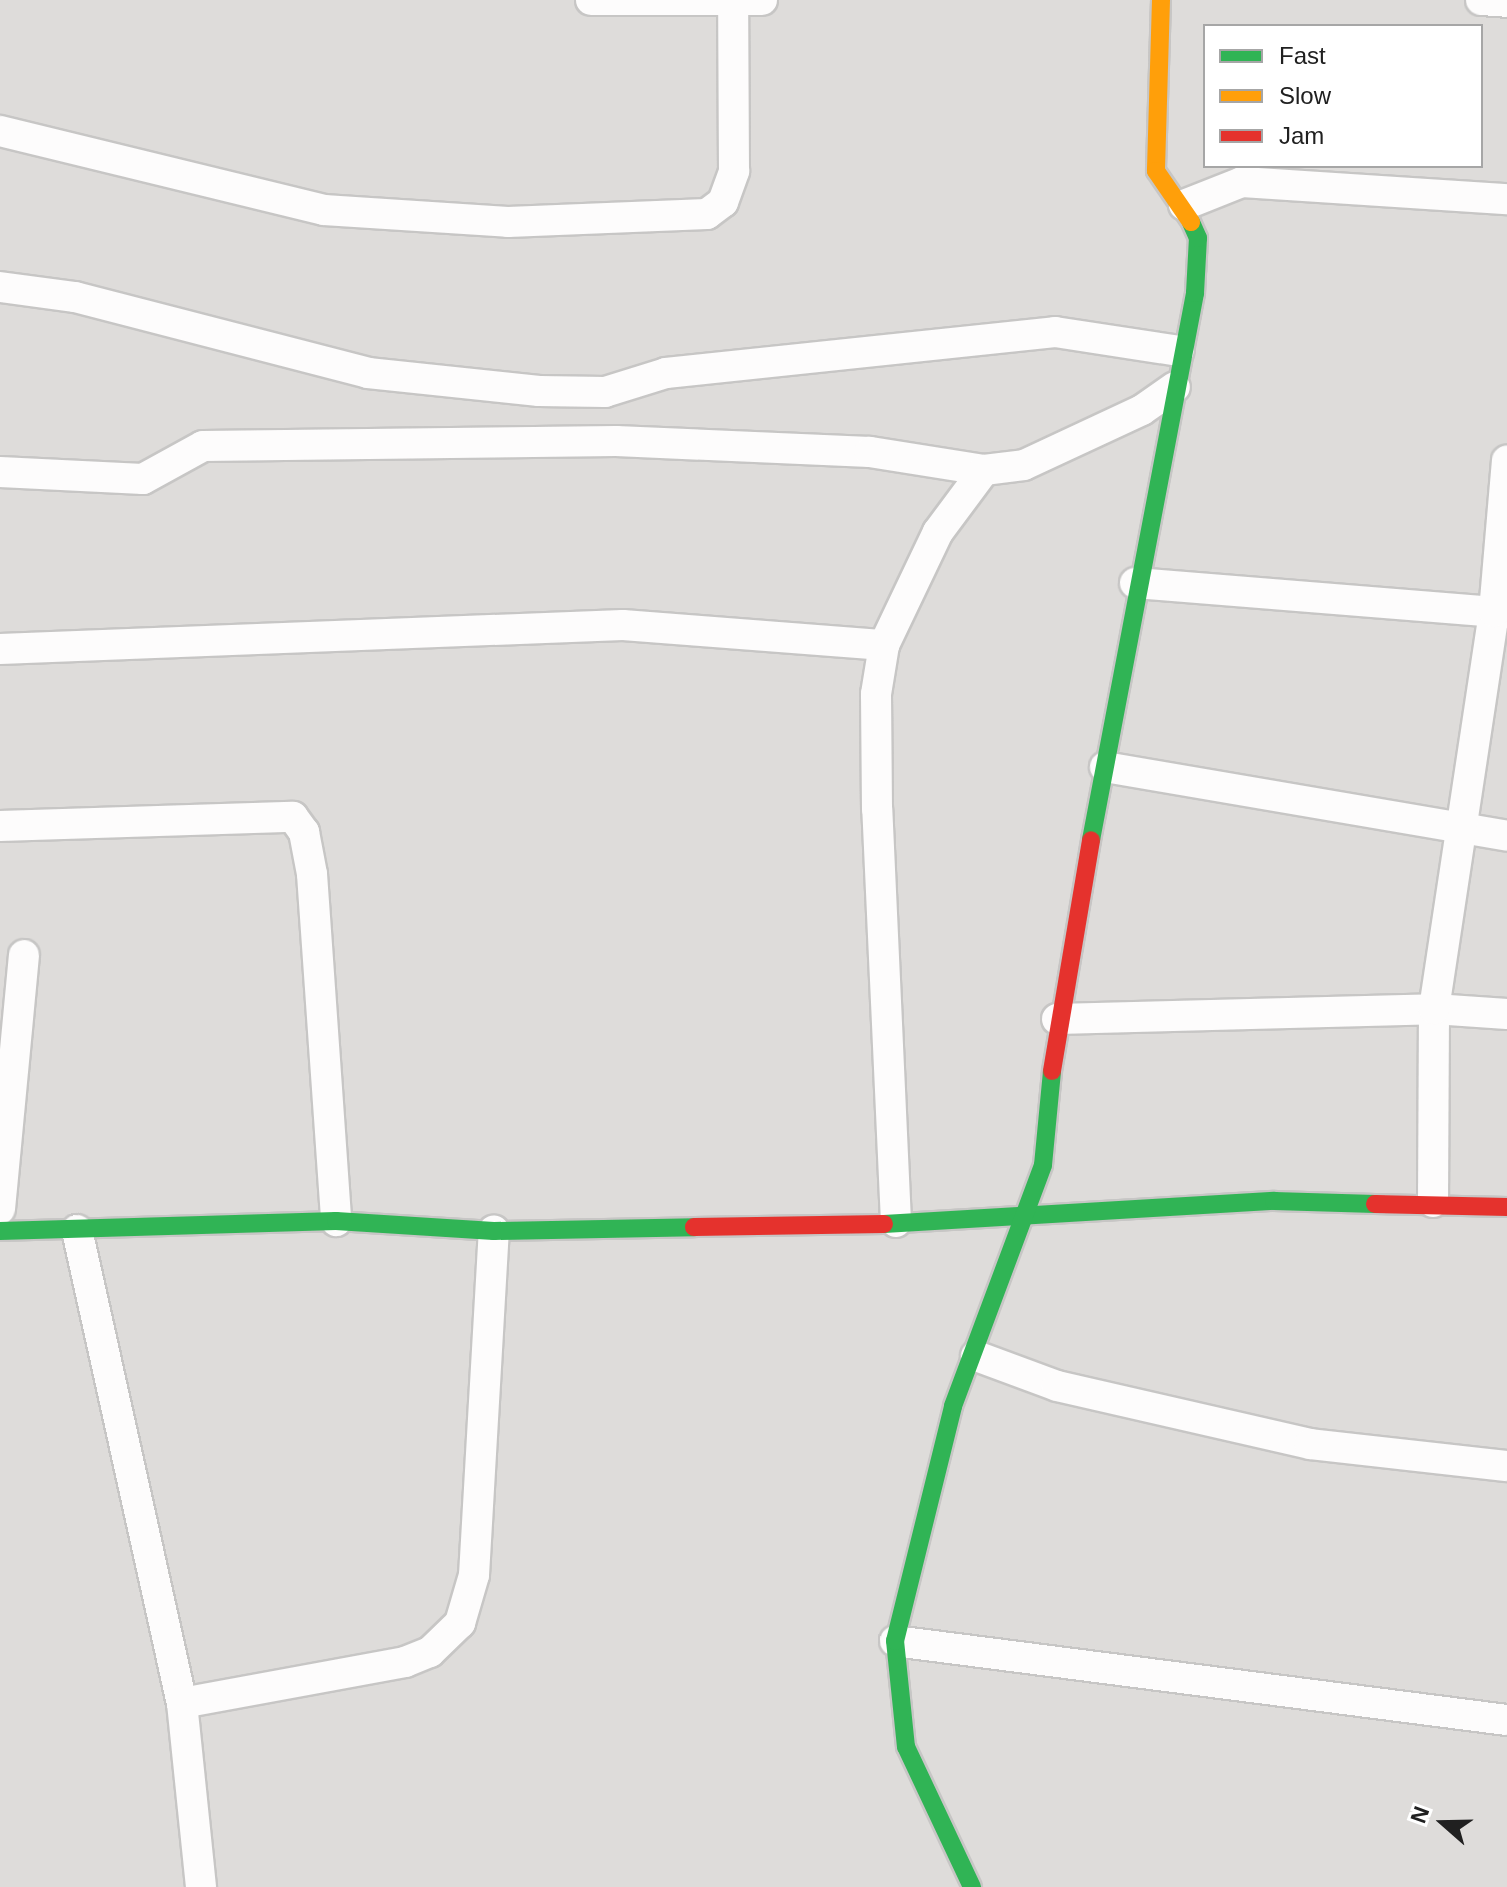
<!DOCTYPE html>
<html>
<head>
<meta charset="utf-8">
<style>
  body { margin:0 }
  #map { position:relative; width:1507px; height:1887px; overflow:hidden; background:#efede9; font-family:Helvetica,sans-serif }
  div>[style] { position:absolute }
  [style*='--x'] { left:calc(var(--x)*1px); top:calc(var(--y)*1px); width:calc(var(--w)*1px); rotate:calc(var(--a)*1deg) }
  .residential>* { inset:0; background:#dedcda }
  .roads { filter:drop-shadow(2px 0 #c7c6c5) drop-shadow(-2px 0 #c7c6c5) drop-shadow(0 2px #c7c6c5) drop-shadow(0 -2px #c7c6c5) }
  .street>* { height:30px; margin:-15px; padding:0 15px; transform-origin:15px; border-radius:15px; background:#fdfcfc }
  .fast>* { height:18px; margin:-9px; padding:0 9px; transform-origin:9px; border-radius:9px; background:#30b455 }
  .slow>* { height:18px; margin:-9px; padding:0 9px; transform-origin:9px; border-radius:9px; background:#ff9f0a }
  .jam>* { height:18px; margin:-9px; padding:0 9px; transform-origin:9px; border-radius:9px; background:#e5322d }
  span { translate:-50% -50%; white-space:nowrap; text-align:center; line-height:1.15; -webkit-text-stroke:6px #fff; paint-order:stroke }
  .legend { position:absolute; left:1203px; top:24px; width:280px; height:144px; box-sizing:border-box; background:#fff; border:2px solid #a6a6a6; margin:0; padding:10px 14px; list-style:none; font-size:24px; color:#202020 }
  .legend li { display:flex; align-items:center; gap:16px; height:40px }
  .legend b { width:40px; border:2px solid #a6a6a6 }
  .north { position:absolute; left:1403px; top:1783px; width:80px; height:80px; -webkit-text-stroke:6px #fff; paint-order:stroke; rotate:290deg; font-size:22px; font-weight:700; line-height:32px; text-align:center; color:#202020 }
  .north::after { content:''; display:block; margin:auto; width:28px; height:36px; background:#202020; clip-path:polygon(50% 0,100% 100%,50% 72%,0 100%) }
</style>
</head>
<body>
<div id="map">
  <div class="residential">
    <i style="clip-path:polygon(evenodd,0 0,1507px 0,1507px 1887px,0 1887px,0 0,1205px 26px,1481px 26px,1481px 166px,1205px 166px,1205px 26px)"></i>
  </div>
  <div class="roads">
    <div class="street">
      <i style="--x:591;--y:0;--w:171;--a:0"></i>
      <i style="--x:1481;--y:0;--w:26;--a:4"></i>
      <i style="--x:0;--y:131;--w:333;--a:13.7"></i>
      <i style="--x:324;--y:210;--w:184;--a:3.7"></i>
      <i style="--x:508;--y:222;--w:199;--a:-2.3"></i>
      <i style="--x:707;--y:214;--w:20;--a:-37"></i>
      <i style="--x:723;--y:202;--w:33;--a:-70"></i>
      <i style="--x:734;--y:171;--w:166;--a:-90.3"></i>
      <i style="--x:1184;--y:205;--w:62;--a:-21.6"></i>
      <i style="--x:1242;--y:182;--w:266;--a:3.7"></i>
      <i style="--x:0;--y:287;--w:76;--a:7.6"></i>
      <i style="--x:75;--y:297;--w:303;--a:14.5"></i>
      <i style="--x:368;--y:373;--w:172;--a:6"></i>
      <i style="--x:539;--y:391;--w:66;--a:0.9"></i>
      <i style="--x:605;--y:392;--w:64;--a:-17.3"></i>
      <i style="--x:666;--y:373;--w:391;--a:-6"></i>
      <i style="--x:1055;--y:332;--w:125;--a:8.7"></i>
      <i style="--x:0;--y:472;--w:143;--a:2.8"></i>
      <i style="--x:143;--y:479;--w:68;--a:-28.8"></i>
      <i style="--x:203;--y:446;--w:413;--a:-0.7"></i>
      <i style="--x:616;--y:441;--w:254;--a:2.5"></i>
      <i style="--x:870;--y:452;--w:115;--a:9"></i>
      <i style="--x:1135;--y:583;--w:373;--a:4.6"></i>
      <i style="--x:0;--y:649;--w:623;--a:-2.21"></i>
      <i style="--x:623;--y:625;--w:262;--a:4.4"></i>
      <i style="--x:1105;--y:767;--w:408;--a:9.7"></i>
      <i style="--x:0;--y:826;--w:293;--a:-1.8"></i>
      <i style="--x:293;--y:817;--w:19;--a:54"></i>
      <i style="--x:304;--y:832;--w:43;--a:79.2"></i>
      <i style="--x:312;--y:874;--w:348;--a:86"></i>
      <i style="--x:1057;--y:1019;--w:377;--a:-1.5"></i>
      <i style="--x:1434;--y:1009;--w:73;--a:3.9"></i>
      <i style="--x:1433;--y:1202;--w:193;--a:-89.7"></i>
      <i style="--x:1434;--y:1009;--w:402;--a:-81.4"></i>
      <i style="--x:1494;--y:612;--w:152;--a:-85.1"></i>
      <i style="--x:0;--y:1209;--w:255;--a:-84.6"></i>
      <i style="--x:896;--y:1222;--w:413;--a:-92.6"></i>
      <i style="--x:877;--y:809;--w:115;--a:-90.5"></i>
      <i style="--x:876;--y:694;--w:50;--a:-80.7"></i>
      <i style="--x:884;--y:645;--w:125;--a:-64.5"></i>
      <i style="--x:938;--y:532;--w:77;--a:-53.4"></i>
      <i style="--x:984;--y:470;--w:40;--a:-7.1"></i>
      <i style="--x:1024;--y:465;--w:130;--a:-25"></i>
      <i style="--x:1142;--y:410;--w:40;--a:-34.9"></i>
      <i style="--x:77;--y:1230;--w:485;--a:77.5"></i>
      <i style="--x:182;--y:1703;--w:185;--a:84.1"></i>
      <i style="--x:976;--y:1356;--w:86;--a:20.3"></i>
      <i style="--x:1057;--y:1386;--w:260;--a:12.9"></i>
      <i style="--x:1310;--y:1444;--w:198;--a:6.4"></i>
      <i style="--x:895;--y:1641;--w:617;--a:7.36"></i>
      <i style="--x:182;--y:1703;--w:227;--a:-10.4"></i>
      <i style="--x:405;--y:1662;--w:27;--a:-22"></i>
      <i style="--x:430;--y:1652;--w:42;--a:-44"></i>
      <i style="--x:460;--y:1623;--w:50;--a:-73.7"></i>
      <i style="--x:474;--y:1575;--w:345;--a:-86.7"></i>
    </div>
    <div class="fast">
      <i style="--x:1091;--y:840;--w:557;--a:-79.23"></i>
      <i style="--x:1195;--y:293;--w:55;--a:-86.9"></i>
      <i style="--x:1198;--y:238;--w:17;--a:-114"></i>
      <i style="--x:884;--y:1224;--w:391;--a:-3.4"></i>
      <i style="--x:1274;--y:1201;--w:101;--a:1.7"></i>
      <i style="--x:0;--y:1231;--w:336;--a:-1.7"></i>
      <i style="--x:336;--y:1221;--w:158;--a:3.6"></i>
      <i style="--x:494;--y:1231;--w:200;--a:-1.1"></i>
      <i style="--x:972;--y:1887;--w:155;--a:-115.2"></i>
      <i style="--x:906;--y:1747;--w:107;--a:-95.9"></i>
      <i style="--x:895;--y:1641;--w:242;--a:-76.1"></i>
      <i style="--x:953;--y:1406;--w:257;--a:-69.5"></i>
      <i style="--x:1043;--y:1165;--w:94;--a:-84.5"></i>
    </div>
    <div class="slow">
      <i style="--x:1161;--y:0;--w:171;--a:91.7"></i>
      <i style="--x:1156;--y:171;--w:62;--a:55.5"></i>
    </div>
    <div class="jam">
      <i style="--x:1052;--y:1071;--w:234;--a:-80.4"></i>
      <i style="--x:1375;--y:1204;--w:132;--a:1.3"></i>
      <i style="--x:694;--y:1227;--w:190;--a:-0.9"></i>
    </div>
  </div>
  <ul class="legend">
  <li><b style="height:10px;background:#30b455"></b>Fast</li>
  <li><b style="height:10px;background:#ff9f0a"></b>Slow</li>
  <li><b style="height:10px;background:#e5322d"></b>Jam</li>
  </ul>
  <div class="north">N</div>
</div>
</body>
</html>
